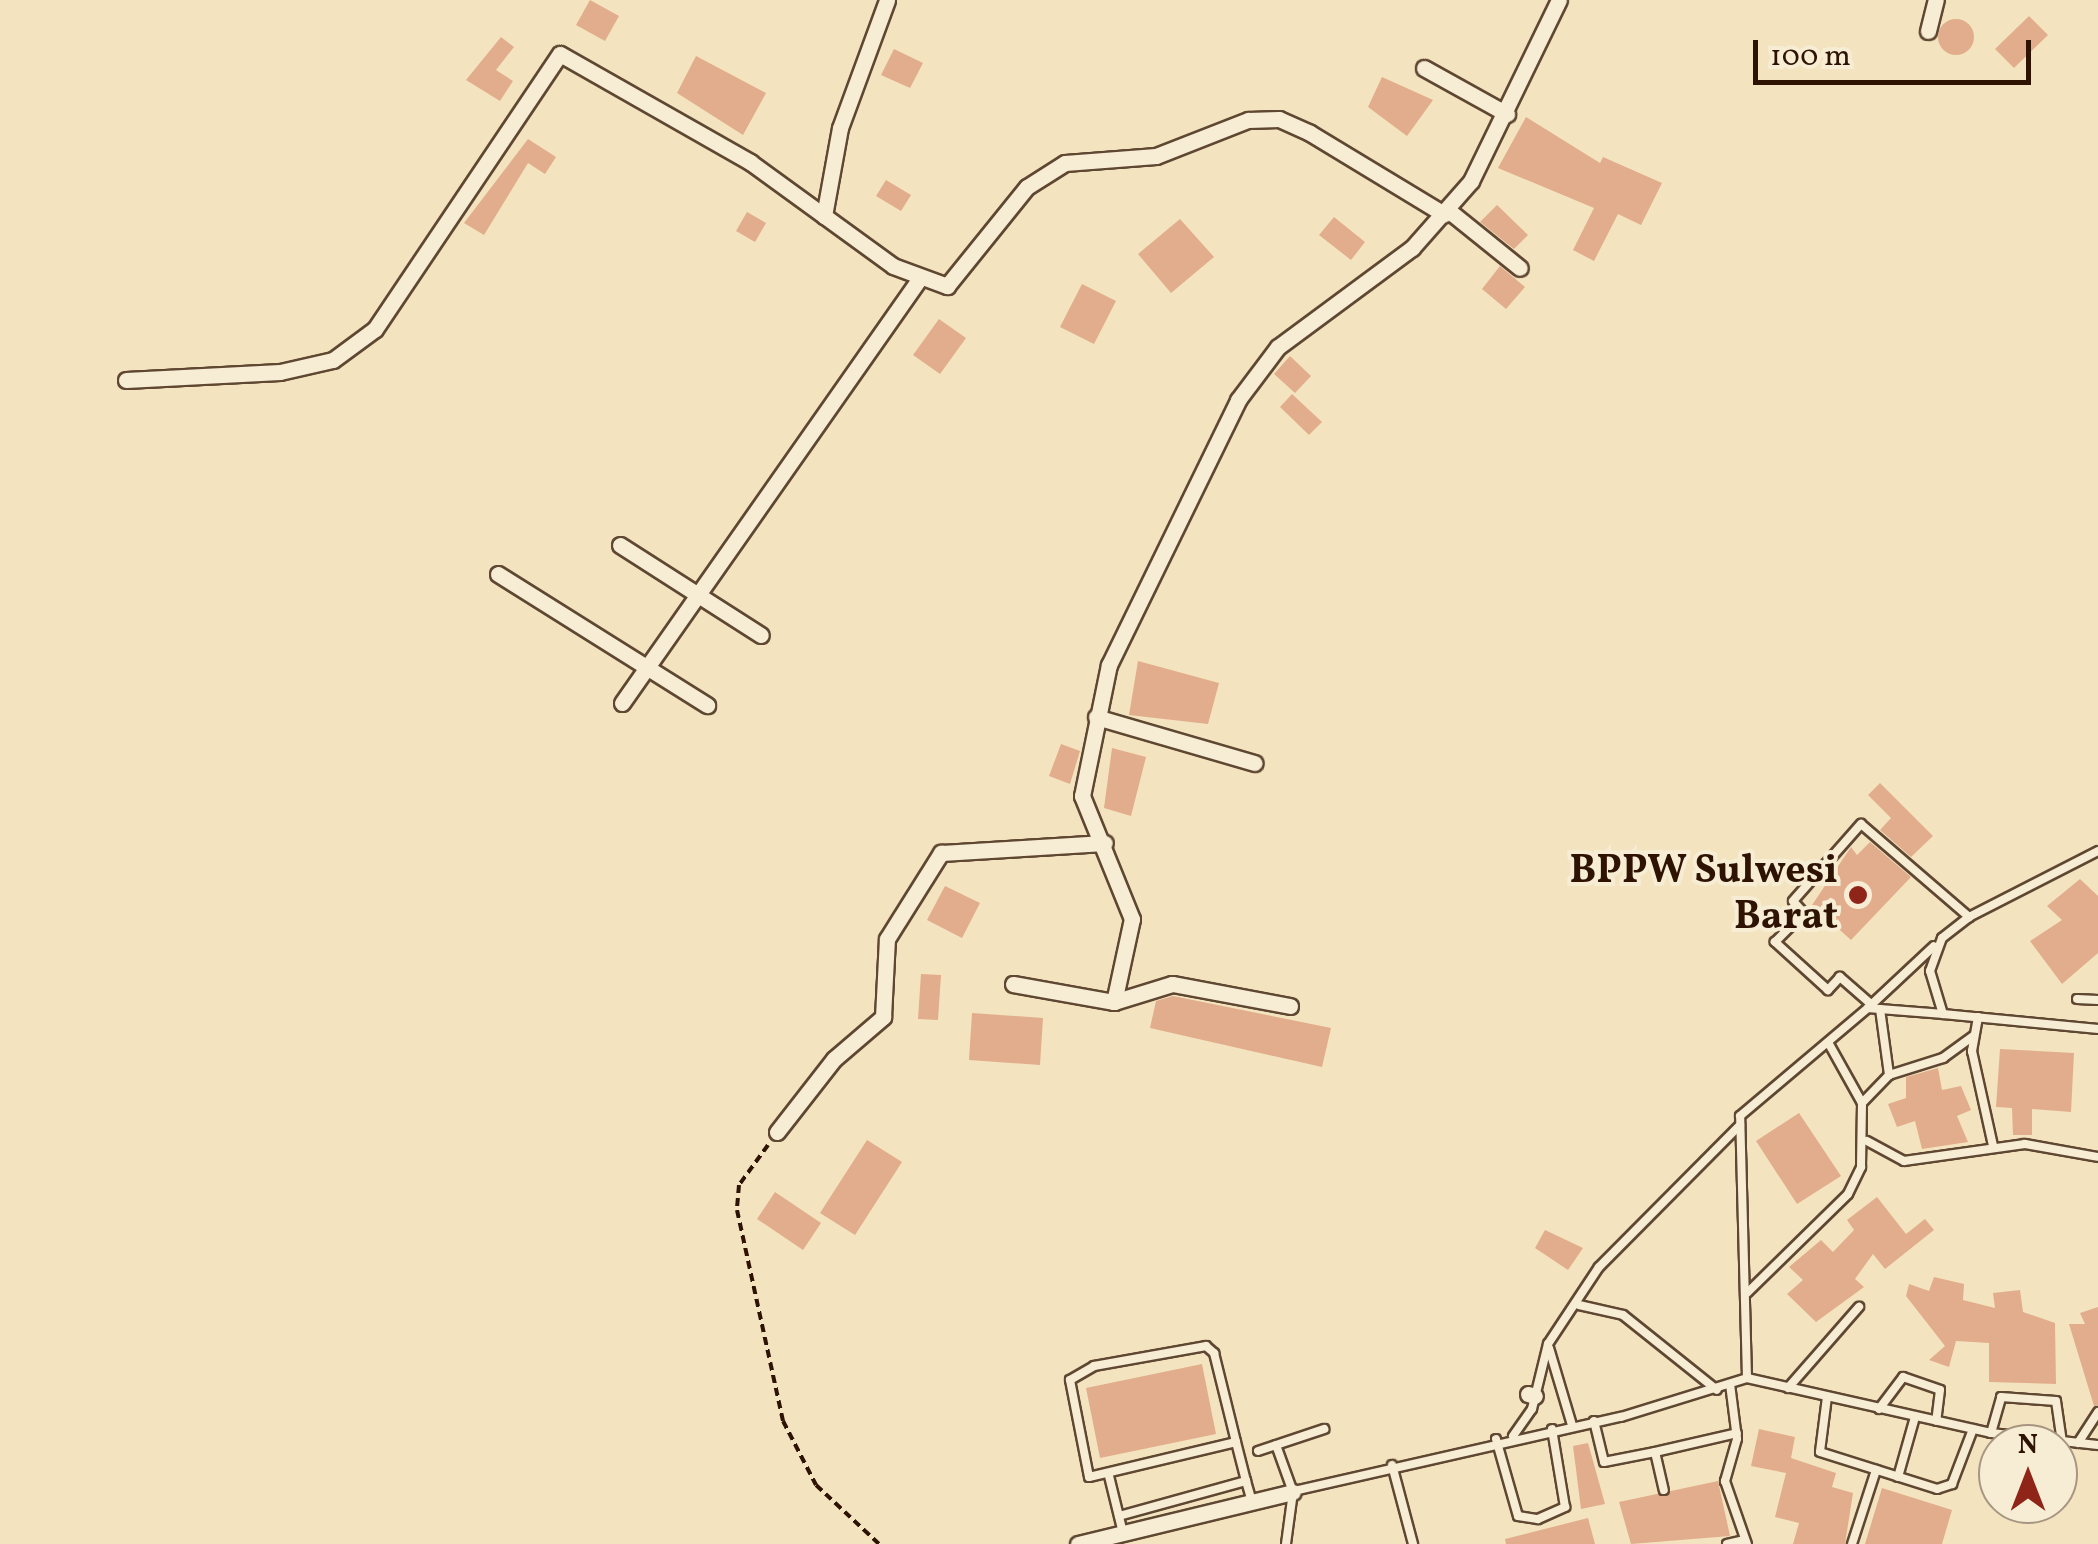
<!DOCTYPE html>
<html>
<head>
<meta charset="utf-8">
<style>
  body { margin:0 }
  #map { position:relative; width:2098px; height:1544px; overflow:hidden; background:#f3e4bf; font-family:Vollkorn,serif }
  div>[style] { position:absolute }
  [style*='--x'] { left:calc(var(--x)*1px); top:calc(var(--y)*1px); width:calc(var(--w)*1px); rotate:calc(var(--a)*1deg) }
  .building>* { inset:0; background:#e2ad8c }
  .round { border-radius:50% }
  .path>* { height:4px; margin-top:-2px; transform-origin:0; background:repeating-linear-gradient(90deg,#2e1303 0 8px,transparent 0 13px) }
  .roads { filter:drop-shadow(2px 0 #5f4732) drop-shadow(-2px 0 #5f4732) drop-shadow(0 2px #5f4732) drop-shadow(0 -2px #5f4732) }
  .lane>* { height:8px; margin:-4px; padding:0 4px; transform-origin:4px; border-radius:4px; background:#f7edd5 }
  .street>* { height:15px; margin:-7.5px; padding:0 7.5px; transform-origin:7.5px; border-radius:7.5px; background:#f7edd5 }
  .dots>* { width:28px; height:28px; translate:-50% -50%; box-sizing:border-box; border:5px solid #f7edd5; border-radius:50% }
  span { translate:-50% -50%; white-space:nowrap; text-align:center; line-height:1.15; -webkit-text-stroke:8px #f7edd5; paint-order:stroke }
  .poi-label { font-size:40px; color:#2e1303; font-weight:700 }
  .right { translate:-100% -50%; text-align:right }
  .north { position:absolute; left:1978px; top:1424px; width:100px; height:100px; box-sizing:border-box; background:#f7edd5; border:2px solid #a79681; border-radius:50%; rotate:0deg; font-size:28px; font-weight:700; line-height:40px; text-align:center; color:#2e1303 }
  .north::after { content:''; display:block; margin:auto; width:35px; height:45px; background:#8f2418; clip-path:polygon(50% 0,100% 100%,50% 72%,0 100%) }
  .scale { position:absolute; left:1753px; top:40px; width:278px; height:45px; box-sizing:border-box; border:5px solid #2e1303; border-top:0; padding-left:12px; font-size:30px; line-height:35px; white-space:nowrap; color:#2e1303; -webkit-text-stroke:8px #f7edd5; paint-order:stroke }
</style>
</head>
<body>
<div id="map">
  <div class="building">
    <i style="clip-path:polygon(590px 0,619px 16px,605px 41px,576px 25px)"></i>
    <i style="clip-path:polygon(2029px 16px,2048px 35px,2014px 68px,1995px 49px)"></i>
    <i class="round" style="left:1938px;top:19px;width:36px;height:36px"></i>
    <i style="clip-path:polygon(501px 37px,514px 47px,496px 70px,513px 81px,500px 101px,466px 80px)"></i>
    <i style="clip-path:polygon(894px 49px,923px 63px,910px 88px,881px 75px)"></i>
    <i style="clip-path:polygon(696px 56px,766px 93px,743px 135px,677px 93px)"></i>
    <i style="clip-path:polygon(1382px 77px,1433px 100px,1407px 136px,1368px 107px)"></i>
    <i style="clip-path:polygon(1526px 117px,1600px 163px,1603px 157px,1662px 183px,1641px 225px,1618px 214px,1594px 261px,1573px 250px,1594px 208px,1498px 168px)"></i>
    <i style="clip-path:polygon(528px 139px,556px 157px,545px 174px,528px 163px,484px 235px,464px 223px)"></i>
    <i style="clip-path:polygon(886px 180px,911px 195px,901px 211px,876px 196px)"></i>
    <i style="clip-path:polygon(1497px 205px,1528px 235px,1514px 249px,1480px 222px)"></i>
    <i style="clip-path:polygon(747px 212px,766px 223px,755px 242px,736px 231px)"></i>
    <i style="clip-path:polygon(1334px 217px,1365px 242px,1351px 260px,1319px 235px)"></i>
    <i style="clip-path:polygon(1180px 219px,1214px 257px,1171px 293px,1138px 254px)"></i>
    <i style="clip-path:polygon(1500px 266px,1525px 287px,1506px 309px,1482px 289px)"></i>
    <i style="clip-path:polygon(1082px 284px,1116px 301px,1094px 344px,1060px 327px)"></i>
    <i style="clip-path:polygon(939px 319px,966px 338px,940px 374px,913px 355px)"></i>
    <i style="clip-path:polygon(1290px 356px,1311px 376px,1295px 393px,1274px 374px)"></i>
    <i style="clip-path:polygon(1292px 394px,1322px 422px,1309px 435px,1280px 407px)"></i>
    <i style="clip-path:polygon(1138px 661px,1219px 683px,1208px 724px,1129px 715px)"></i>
    <i style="clip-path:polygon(1061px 744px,1080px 751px,1070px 784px,1049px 776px)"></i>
    <i style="clip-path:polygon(1112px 748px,1146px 757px,1131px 816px,1104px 808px)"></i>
    <i style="clip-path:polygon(1880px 783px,1933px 836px,1911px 857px,1880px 830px,1891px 818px,1868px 795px)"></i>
    <i style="clip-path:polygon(1870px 842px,1911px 877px,1851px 940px,1812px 905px,1851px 847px,1857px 855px)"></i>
    <i style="clip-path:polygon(2080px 879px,2098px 896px,2098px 953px,2062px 984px,2030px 941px,2062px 920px,2047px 906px)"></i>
    <i style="clip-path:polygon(945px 886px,980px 903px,962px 938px,927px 920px)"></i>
    <i style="clip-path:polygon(921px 974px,941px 975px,938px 1020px,918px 1019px)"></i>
    <i style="clip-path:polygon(1173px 996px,1331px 1028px,1322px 1067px,1150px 1028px,1156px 1001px)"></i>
    <i style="clip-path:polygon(972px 1013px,1043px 1018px,1040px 1065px,969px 1060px)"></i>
    <i style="clip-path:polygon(2000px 1049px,2074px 1053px,2071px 1112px,2032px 1109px,2032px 1135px,2013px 1135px,2012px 1108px,1996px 1107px)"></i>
    <i style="clip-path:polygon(1938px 1068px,1942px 1090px,1961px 1086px,1971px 1110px,1957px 1116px,1968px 1142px,1922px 1149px,1915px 1121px,1897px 1127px,1888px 1104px,1906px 1098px,1906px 1077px)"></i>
    <i style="clip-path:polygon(1799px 1113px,1841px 1176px,1797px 1204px,1756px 1141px)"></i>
    <i style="clip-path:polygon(867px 1140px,902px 1162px,855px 1235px,820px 1213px)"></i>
    <i style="clip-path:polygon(775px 1192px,821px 1223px,803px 1250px,757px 1219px)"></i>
    <i style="clip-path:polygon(1877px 1197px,1906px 1234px,1925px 1219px,1934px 1230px,1885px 1269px,1873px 1254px,1855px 1279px,1864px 1287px,1816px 1322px,1787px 1294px,1803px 1280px,1789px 1267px,1821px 1240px,1833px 1252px,1854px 1230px,1847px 1220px)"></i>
    <i style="clip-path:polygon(1545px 1230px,1583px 1248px,1568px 1270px,1535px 1248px)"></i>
    <i style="clip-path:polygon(1934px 1277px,1964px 1284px,1963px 1300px,1995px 1308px,1993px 1293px,2020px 1290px,2023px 1312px,2055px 1323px,2056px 1384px,1989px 1382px,1989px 1343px,1956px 1341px,1949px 1367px,1929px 1360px,1945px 1346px,1906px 1296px,1909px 1284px,1929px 1291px)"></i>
    <i style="clip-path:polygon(2098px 1307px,2098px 1405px,2094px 1406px,2069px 1324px,2085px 1324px,2080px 1313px)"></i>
    <i style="clip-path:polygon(1202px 1364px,1216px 1434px,1100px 1458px,1086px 1388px)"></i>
    <i style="clip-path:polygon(1759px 1429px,1795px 1437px,1791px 1458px,1836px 1473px,1832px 1487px,1853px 1493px,1845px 1544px,1793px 1544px,1799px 1523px,1775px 1517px,1786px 1473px,1751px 1466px)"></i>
    <i style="clip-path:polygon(1588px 1443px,1605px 1504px,1581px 1509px,1573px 1446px)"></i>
    <i style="clip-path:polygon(1718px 1481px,1730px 1536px,1631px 1544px,1619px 1502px)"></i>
    <i style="clip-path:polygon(1882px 1488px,1952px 1510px,1942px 1544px,1865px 1544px)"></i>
    <i style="clip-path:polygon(1588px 1518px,1595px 1544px,1506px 1544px,1505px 1539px)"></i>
  </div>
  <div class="path">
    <i style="--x:768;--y:1145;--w:49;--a:125.9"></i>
    <i style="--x:739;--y:1185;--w:25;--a:95"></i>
    <i style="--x:737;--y:1210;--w:216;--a:77.7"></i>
    <i style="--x:783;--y:1421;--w:72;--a:62.7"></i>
    <i style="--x:816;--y:1485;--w:86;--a:43.1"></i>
  </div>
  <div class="roads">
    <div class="lane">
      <i style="--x:2098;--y:851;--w:145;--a:152.9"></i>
      <i style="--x:1969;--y:917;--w:34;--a:142"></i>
      <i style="--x:1942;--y:938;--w:35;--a:110"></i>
      <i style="--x:1930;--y:971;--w:45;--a:73.2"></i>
      <i style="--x:1943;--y:1014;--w:156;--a:5.5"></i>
      <i style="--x:2077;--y:999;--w:21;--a:3"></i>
      <i style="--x:1871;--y:1005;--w:86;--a:-43.1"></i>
      <i style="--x:1872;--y:1005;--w:43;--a:-138.8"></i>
      <i style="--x:1840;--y:977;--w:18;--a:133"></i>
      <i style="--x:1828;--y:990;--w:72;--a:-137.8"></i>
      <i style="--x:1775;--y:942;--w:41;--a:-45"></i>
      <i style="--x:1804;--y:913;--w:16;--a:-133"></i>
      <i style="--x:1793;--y:901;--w:103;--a:-48.6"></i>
      <i style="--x:1861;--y:824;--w:143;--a:40.7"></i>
      <i style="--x:1880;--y:1009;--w:67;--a:82.2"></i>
      <i style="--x:1889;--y:1075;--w:57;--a:-17.5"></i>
      <i style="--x:1943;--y:1058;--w:37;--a:-36"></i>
      <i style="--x:1978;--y:1017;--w:35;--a:100"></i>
      <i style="--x:1972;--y:1051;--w:97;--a:77.5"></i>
      <i style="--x:1862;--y:1103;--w:39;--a:-46"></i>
      <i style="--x:1867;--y:1141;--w:42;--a:28.4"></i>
      <i style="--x:1904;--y:1161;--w:122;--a:-8"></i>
      <i style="--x:2025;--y:1144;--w:74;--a:10.1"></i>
      <i style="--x:1747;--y:1293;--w:141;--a:-44.4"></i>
      <i style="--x:1848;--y:1194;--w:30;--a:-64"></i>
      <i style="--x:1861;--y:1167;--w:64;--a:-89.1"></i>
      <i style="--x:1862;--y:1103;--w:68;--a:-119.2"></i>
      <i style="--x:1579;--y:1305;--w:45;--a:12.8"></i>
      <i style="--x:1623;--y:1315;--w:120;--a:38.6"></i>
      <i style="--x:1549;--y:1348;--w:80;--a:73.4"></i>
      <i style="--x:1747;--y:1378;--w:262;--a:-91.5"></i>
      <i style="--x:1740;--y:1116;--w:167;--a:-40.2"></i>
      <i style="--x:1868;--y:1008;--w:75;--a:4.6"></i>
      <i style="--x:1730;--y:1384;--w:55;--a:82.7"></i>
      <i style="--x:1737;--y:1439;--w:44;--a:105.9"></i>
      <i style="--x:1725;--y:1481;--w:67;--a:70.8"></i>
      <i style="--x:1788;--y:1388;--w:108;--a:-48.8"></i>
      <i style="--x:1827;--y:1397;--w:55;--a:97.3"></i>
      <i style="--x:1820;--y:1452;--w:123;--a:17.5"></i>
      <i style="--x:1937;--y:1489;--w:16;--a:-18"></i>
      <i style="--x:1952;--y:1484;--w:59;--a:-69.1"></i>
      <i style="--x:1879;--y:1409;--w:40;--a:-53"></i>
      <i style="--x:1903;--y:1377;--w:39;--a:19"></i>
      <i style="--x:1940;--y:1390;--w:31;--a:97"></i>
      <i style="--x:1594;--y:1421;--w:42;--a:76.3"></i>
      <i style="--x:1604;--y:1462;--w:52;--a:-11.1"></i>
      <i style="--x:1655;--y:1452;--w:39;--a:77"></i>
      <i style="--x:1991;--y:1433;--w:37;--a:-74"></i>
      <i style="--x:2001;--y:1397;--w:55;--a:4.2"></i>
      <i style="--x:2056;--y:1401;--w:41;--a:81.7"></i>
      <i style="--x:1513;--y:1436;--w:33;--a:-55"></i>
      <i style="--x:1532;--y:1409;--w:67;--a:-76.2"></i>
      <i style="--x:1548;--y:1344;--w:92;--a:-56.5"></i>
      <i style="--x:1599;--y:1267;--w:200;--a:-45.2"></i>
      <i style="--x:1496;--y:1439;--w:80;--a:74.1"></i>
      <i style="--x:1518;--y:1516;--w:20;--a:9"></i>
      <i style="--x:1538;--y:1519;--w:30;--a:-24"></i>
      <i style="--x:1565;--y:1507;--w:79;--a:-99.5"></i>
      <i style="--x:1236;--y:1442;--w:151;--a:166.6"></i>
      <i style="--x:1089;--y:1477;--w:99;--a:-101.1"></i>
      <i style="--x:1070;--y:1380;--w:28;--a:-30"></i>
      <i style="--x:1094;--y:1366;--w:114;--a:-10.1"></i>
      <i style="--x:1206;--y:1346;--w:11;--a:41"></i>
      <i style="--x:1214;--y:1353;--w:92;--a:76.1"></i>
      <i style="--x:1236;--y:1442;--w:40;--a:75.6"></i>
      <i style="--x:1246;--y:1481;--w:22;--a:74"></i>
      <i style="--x:2078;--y:1443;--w:37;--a:-57"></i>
      <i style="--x:1276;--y:1445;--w:50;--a:70.1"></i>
      <i style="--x:1293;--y:1492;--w:52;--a:97.7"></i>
      <i style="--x:1258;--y:1451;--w:70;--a:-18.4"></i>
      <i style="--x:1655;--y:1452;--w:84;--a:-13"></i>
      <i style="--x:1392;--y:1465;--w:82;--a:75.1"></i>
      <i style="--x:1109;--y:1476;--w:59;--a:76.2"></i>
      <i style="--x:1898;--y:1477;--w:62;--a:-74.2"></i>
      <i style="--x:1294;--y:1491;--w:335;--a:-12.8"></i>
      <i style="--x:1621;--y:1417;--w:132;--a:-17.2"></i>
      <i style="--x:1747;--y:1378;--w:250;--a:12.7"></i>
      <i style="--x:1991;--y:1433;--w:108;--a:6.4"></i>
      <i style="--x:1119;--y:1516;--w:132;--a:-15.4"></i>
      <i style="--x:1727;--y:1544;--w:17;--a:-13"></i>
      <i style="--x:1852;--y:1544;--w:78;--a:-72"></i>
    </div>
    <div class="street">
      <i style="--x:1928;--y:31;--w:32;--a:-76"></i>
      <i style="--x:1424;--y:68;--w:95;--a:29"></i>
      <i style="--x:1448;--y:210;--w:92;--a:38.9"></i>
      <i style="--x:824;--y:216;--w:89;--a:-79.7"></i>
      <i style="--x:840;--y:128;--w:136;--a:-69.8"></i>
      <i style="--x:126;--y:380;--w:154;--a:-3"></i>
      <i style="--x:280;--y:372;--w:54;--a:-12.8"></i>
      <i style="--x:333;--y:360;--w:52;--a:-36.4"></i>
      <i style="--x:375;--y:329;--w:331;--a:-56.1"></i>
      <i style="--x:560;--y:54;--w:219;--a:29.6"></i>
      <i style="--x:750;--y:162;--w:177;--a:36"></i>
      <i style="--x:893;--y:266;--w:58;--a:20.3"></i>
      <i style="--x:947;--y:286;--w:127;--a:-51.1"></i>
      <i style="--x:1027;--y:187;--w:45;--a:-32.3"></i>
      <i style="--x:1065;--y:163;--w:91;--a:-4.4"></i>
      <i style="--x:1156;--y:156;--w:99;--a:-21.4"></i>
      <i style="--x:1248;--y:120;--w:31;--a:-2"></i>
      <i style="--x:1279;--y:119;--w:34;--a:24"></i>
      <i style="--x:1310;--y:133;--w:157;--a:31.2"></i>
      <i style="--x:620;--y:545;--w:167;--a:32.6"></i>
      <i style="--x:498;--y:574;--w:247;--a:32.1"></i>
      <i style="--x:622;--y:703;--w:519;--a:-54.96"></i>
      <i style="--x:1096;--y:717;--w:165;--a:16.2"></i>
      <i style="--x:1013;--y:984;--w:103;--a:10.1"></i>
      <i style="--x:1290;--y:1006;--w:120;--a:-169.4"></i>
      <i style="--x:1172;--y:984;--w:61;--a:162.8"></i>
      <i style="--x:1114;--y:1002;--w:85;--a:-77.8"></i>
      <i style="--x:1132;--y:919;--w:133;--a:-112.1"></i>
      <i style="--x:1082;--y:796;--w:134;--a:-78.4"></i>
      <i style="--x:1109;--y:665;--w:295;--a:-64"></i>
      <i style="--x:1238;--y:400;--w:66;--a:-53"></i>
      <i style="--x:1278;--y:347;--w:167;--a:-36.5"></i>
      <i style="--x:1412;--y:248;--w:89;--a:-48.6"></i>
      <i style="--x:1471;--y:181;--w:201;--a:-64.1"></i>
      <i style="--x:777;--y:1132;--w:93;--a:-52"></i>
      <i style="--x:834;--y:1059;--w:65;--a:-40.6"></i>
      <i style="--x:883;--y:1017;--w:78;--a:-87.1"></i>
      <i style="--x:887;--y:939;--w:102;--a:-57.9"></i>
      <i style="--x:941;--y:853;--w:164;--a:-3.5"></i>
      <i style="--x:1528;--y:1394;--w:7;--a:16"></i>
      <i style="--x:1078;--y:1544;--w:221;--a:-13.6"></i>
    </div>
  </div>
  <div class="dots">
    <i style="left:1858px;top:895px;background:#8f2418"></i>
  </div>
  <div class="poi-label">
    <span class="right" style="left:1838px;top:895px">BPPW Sulwesi<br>Barat</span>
  </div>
  <div class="north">N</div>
  <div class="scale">100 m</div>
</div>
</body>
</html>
